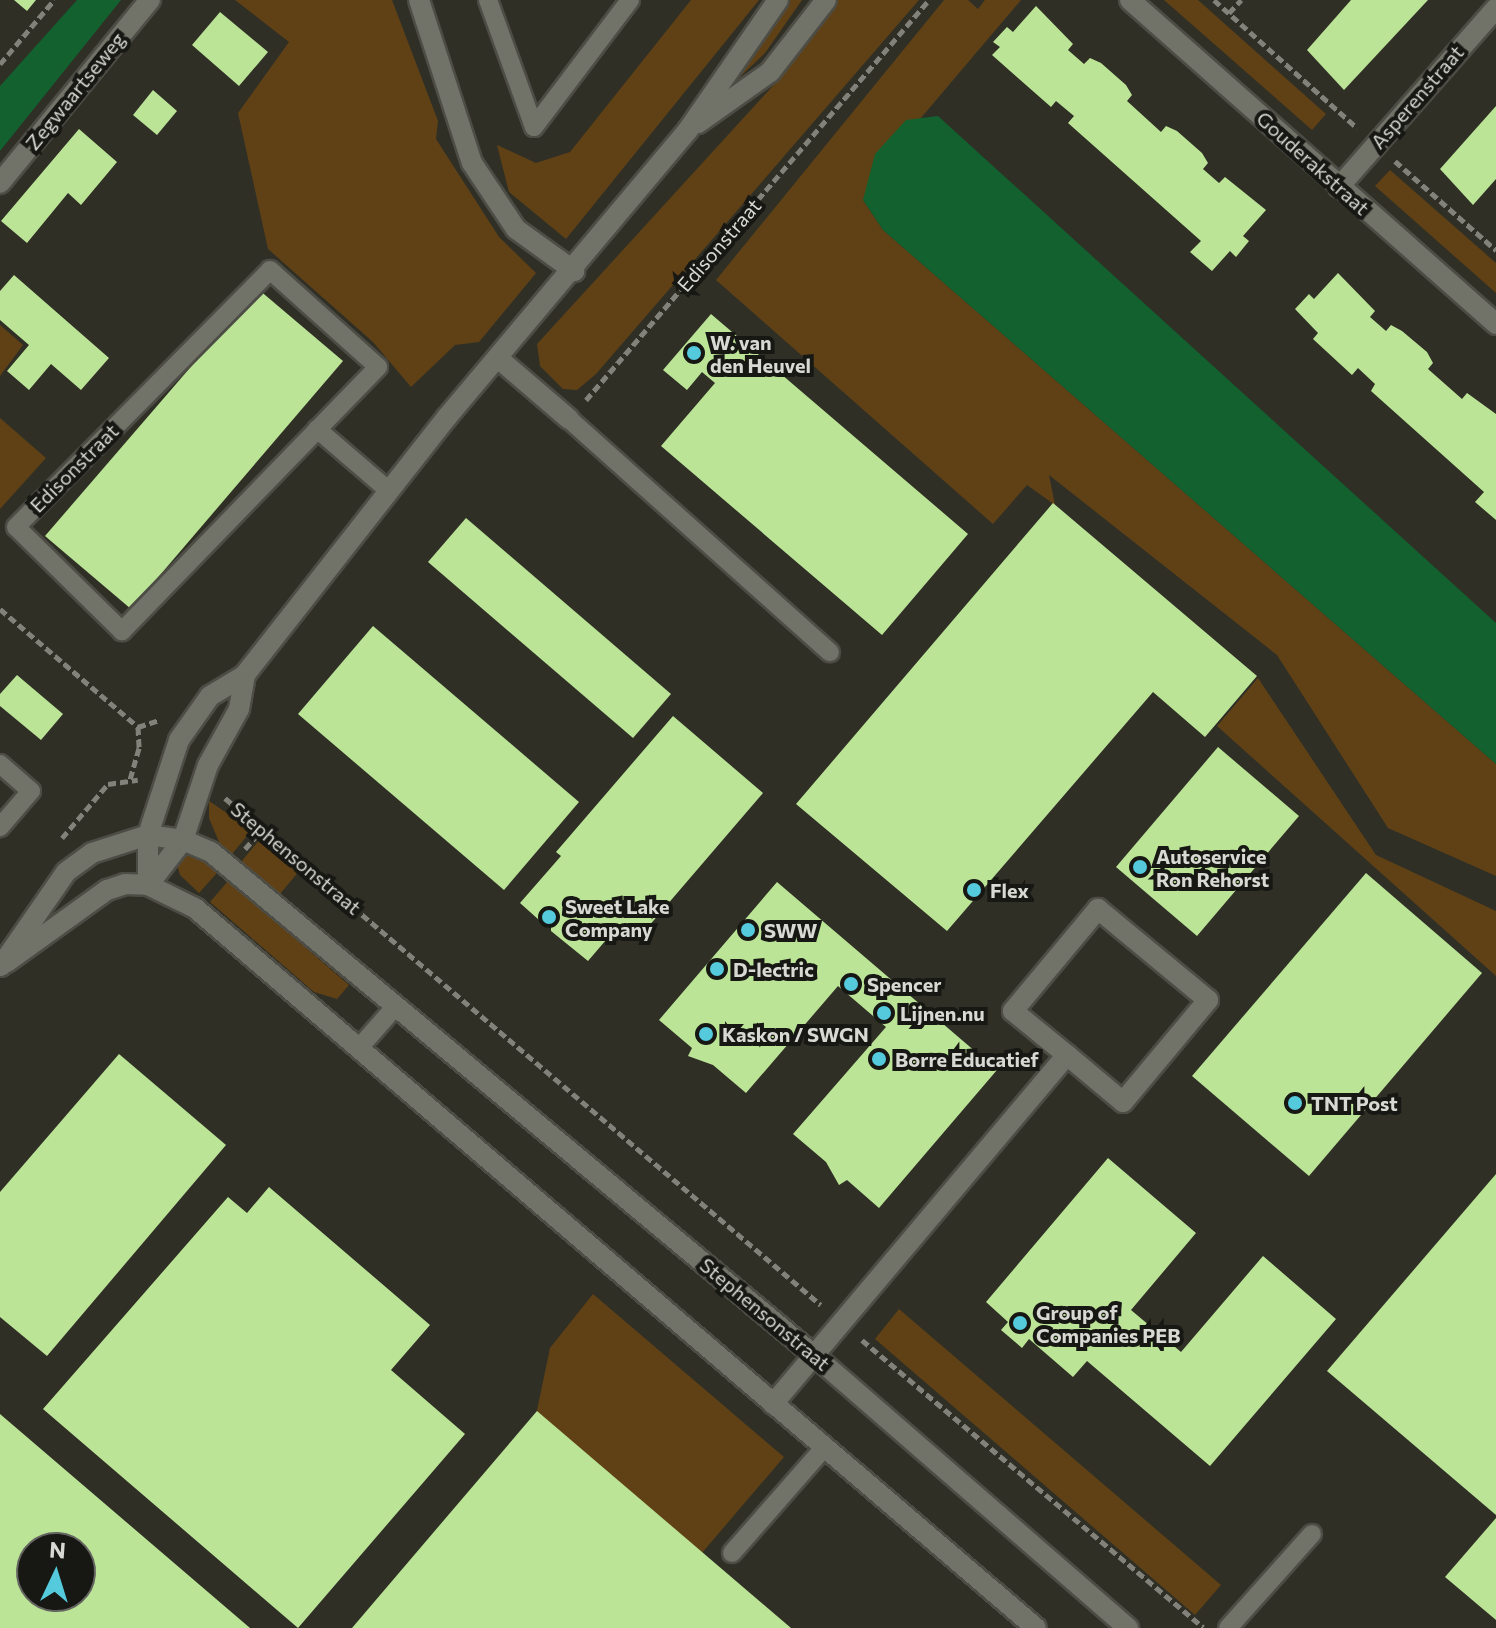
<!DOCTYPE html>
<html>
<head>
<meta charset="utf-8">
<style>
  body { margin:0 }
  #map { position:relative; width:1496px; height:1628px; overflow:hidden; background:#2f2f26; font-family:Commissioner,sans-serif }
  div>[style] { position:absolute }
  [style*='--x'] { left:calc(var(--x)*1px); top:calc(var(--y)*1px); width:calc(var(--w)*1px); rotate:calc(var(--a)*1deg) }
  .green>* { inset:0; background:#604115 }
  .water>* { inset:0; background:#12612f }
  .building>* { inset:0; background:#bce497 }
  .path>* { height:5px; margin-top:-2.5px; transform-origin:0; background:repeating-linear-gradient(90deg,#82827b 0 8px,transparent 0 12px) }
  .roads { filter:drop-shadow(2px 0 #4d4d46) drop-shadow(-2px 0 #4d4d46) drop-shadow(0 2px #4d4d46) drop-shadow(0 -2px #4d4d46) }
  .service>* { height:18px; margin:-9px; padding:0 9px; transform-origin:9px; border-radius:9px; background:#717268 }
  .minor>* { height:20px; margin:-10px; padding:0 10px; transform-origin:10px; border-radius:10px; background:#717268 }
  .tertiary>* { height:20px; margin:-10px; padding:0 10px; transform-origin:10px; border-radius:10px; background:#717268 }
  .dots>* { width:22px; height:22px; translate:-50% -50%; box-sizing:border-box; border:4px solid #171713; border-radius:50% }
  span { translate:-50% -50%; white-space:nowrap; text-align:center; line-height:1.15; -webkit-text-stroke:8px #171713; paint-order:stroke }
  .street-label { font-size:20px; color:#d8d9d3 }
  .poi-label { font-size:20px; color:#d8d9d3; font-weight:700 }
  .left { translate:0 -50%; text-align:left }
  .north { position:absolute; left:16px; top:1532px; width:80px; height:80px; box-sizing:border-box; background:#171713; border:2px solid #646560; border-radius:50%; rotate:4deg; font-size:22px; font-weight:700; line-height:32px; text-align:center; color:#d8d9d3 }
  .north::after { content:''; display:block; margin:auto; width:28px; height:36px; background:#54cadc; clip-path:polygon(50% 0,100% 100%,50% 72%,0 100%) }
</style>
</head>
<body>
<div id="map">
  <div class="green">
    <i style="clip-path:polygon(235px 0,392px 0,438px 121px,436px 139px,499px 237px,536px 273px,479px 342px,455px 345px,411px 387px,373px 342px,268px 249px,238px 113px,289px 42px)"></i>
    <i style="clip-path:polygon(691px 0,759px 0,566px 239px,509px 192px,497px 145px,536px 163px,570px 152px)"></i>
    <i style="clip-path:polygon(788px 0,802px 0,765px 53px,722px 94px)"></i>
    <i style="clip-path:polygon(835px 0,919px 0,596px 374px,577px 390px,563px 389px,540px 366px,537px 344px,781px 77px)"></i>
    <i style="clip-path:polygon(944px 0,968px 0,978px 9px,985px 0,1021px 0,920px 119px,906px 121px,863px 200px,883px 230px,1496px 764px,1496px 876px,1388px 828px,1277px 655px,1049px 475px,1055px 505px,1027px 485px,993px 524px,716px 280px)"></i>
    <i style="clip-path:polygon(1164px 0,1198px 0,1326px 114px,1312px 130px)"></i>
    <i style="clip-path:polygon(1390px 170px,1496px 263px,1496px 293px,1375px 186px)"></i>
    <i style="clip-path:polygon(0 325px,23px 345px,0 376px)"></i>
    <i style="clip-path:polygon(0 418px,46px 458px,0 509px)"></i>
    <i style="clip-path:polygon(1258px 678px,1376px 855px,1496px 911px,1496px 976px,1217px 726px)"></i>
    <i style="clip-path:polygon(209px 801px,252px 830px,232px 854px,219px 842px,209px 818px)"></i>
    <i style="clip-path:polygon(261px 838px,300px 870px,280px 894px,241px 862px)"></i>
    <i style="clip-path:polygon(196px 854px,217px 873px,199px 893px,180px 875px,177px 865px,184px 855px)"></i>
    <i style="clip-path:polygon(228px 881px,349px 985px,337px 999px,314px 992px,210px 902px)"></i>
    <i style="clip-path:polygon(593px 1294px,784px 1457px,701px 1554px,536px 1415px,550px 1348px)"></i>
    <i style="clip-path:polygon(899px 1309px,1221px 1585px,1195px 1615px,875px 1339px)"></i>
  </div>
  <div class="water">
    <i style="clip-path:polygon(77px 0,121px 0,0 151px,0 86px)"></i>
    <i style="clip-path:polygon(938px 116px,1496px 623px,1496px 764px,883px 230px,863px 200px,875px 154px,906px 120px)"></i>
  </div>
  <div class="building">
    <i style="clip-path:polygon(14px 0,36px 0,27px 11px)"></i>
    <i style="clip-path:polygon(1351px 0,1428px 0,1344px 90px,1307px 50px)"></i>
    <i style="clip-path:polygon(1036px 6px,1073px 44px,1068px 50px,1084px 64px,1090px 58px,1101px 63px,1126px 85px,1132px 95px,1127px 101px,1161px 132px,1166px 126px,1177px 131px,1202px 153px,1208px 163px,1203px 169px,1219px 183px,1225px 177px,1266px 210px,1243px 236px,1249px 241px,1236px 257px,1230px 251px,1212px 271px,1190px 252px,1201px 241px,1068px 123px,1074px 116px,1056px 101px,1051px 107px,992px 55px,1000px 47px,993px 42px,1007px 27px,1013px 32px)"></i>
    <i style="clip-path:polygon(220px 12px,268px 52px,239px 86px,192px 45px)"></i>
    <i style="clip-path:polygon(153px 90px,177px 111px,157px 135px,133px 115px)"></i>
    <i style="clip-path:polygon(1496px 106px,1496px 179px,1473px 205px,1440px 169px)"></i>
    <i style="clip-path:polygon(79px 129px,117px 162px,81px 205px,68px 193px,27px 243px,1px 221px)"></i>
    <i style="clip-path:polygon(1338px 273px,1375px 311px,1370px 317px,1386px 331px,1391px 325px,1402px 331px,1427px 352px,1433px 363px,1428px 369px,1462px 399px,1467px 393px,1496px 414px,1496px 520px,1475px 502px,1484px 492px,1371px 391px,1375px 384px,1358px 368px,1352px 375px,1313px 339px,1318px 333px,1295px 309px,1309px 294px,1314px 299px)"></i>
    <i style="clip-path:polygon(14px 275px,109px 358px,81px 390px,51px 364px,29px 390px,7px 371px,29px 345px,0 320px,0 291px)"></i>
    <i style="clip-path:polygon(258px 289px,343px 361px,131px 609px,45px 536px)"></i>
    <i style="clip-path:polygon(711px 314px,968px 534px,882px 635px,661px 446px,715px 383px,702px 372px,687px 390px,663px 370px)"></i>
    <i style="clip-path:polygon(1053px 503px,1257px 676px,1205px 737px,1153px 692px,947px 931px,796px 804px)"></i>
    <i style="clip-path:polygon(466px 518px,671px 694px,633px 738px,428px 562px)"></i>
    <i style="clip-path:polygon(373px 626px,579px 802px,504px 890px,298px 714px)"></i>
    <i style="clip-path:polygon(17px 675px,63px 714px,41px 740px,0 706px,0 694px)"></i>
    <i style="clip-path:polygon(673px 716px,763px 793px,636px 941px,618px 926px,588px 961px,551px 931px,551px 924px,548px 928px,520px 903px,561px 856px,556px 852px)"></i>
    <i style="clip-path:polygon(1218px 747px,1299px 816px,1197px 936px,1116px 867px)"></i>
    <i style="clip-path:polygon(1366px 873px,1482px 973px,1309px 1176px,1192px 1076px)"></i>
    <i style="clip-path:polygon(777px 882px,997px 1070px,879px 1208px,847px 1180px,839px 1185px,826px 1162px,793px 1134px,886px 1027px,838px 986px,746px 1093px,713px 1065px,688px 1056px,692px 1048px,659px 1020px)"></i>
    <i style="clip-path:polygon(119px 1054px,226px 1145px,47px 1356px,0 1317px,0 1192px)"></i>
    <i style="clip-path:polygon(1108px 1158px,1196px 1233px,1131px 1310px,1181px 1352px,1263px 1256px,1336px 1319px,1210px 1466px,1087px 1361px,1073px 1377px,1029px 1339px,1022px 1348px,1001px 1330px,1008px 1322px,986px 1302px)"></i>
    <i style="clip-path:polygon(1496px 1174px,1496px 1515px,1327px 1371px)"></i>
    <i style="clip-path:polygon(269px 1187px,430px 1325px,391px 1370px,465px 1434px,298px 1628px,43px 1409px,228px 1197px,247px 1213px)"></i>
    <i style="clip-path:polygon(537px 1411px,791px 1628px,352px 1628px)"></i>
    <i style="clip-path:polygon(evenodd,0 1414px,250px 1628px,0 1628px,0 1414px,32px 1548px,80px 1548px,80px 1596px,32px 1596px,32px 1548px)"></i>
    <i style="clip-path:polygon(1496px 1518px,1496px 1620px,1445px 1577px)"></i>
  </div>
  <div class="path">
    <i style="--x:1214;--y:0;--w:192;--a:41.8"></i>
    <i style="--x:1229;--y:13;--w:18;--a:-47"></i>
    <i style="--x:0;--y:64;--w:84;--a:-49.8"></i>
    <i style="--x:1395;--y:161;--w:135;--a:41.4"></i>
    <i style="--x:586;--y:400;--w:527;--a:-49.39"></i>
    <i style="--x:0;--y:609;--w:182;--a:40.5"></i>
    <i style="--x:138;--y:727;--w:21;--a:87"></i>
    <i style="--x:139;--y:748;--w:33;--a:106"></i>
    <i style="--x:138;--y:727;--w:22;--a:-18"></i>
    <i style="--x:225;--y:798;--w:782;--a:40.39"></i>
    <i style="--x:62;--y:838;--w:71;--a:-49.6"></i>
    <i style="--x:108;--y:784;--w:30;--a:-8"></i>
    <i style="--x:245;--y:849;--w:28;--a:-49"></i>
    <i style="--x:862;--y:1340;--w:446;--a:40.1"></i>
  </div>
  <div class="roads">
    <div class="service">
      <i style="--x:488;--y:0;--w:135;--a:70.1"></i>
      <i style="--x:534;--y:127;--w:159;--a:-52.9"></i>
      <i style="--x:270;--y:270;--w:145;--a:41.9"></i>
      <i style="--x:378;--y:367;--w:368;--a:134.1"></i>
      <i style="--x:122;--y:631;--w:148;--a:-135.5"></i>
      <i style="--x:16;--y:527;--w:361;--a:-45.3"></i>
      <i style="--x:569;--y:419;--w:350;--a:41.8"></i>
      <i style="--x:317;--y:429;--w:94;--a:40.7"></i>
      <i style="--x:0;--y:764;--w:41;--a:41.1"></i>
      <i style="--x:31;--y:791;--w:48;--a:130.7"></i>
      <i style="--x:359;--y:1048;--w:55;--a:-48.7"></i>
      <i style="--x:732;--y:1553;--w:140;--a:-48.8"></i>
      <i style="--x:1228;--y:1628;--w:126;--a:-48.2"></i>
    </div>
    <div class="minor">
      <i style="--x:419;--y:0;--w:171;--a:72"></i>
      <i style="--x:472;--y:163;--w:79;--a:56.3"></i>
      <i style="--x:516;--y:229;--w:72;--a:35.9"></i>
      <i style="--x:1130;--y:0;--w:489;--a:41.5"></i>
      <i style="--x:0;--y:183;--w:237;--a:-50.7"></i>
      <i style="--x:1339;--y:187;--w:238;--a:-48.7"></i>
      <i style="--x:499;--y:359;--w:92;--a:40.6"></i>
      <i style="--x:773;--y:1404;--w:456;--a:-49.9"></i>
      <i style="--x:1067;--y:1055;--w:73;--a:40"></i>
      <i style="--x:1123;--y:1102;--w:133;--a:-50.2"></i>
      <i style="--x:1208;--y:1000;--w:143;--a:-140.4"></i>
      <i style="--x:1098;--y:909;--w:133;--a:129.8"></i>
      <i style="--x:1013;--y:1011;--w:70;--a:39.2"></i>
    </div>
    <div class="tertiary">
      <i style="--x:778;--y:0;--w:158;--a:124.7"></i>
      <i style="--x:688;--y:130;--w:375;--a:130"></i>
      <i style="--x:447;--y:417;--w:328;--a:128.1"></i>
      <i style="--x:245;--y:675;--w:41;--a:149"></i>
      <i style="--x:210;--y:696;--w:54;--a:125.2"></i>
      <i style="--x:179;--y:740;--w:100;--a:108.1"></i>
      <i style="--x:148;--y:835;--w:50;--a:90"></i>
      <i style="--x:148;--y:885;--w:52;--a:26.1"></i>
      <i style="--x:195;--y:908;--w:1107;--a:40.57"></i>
      <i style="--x:698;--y:123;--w:88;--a:-35.3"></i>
      <i style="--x:770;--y:72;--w:91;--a:-52.1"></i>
      <i style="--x:7;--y:962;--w:123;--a:-35.8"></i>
      <i style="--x:107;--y:890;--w:19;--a:-18"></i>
      <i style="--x:125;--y:884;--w:23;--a:2"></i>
      <i style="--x:148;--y:885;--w:57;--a:-52.1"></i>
      <i style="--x:183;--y:840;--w:79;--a:-71.6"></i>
      <i style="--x:208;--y:765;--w:64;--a:-61"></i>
      <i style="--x:239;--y:709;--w:35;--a:-80"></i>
      <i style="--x:1;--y:966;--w:114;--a:-55.3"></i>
      <i style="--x:66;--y:872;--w:32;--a:-36"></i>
      <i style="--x:92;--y:853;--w:59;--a:-17.8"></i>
      <i style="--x:148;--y:835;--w:35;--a:8"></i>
      <i style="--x:183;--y:840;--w:30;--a:23"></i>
      <i style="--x:211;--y:852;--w:787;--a:39.84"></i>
      <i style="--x:815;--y:1356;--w:415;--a:41"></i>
    </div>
  </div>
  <div class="dots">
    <i style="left:694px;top:353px;background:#54cadc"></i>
    <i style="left:1140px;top:867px;background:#54cadc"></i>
    <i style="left:974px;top:890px;background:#54cadc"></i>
    <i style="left:549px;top:917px;background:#54cadc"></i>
    <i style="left:748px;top:930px;background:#54cadc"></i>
    <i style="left:717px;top:969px;background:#54cadc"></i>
    <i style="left:851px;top:984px;background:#54cadc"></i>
    <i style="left:884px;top:1013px;background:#54cadc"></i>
    <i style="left:706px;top:1034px;background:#54cadc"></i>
    <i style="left:879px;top:1059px;background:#54cadc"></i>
    <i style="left:1295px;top:1103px;background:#54cadc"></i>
    <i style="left:1020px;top:1323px;background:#54cadc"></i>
  </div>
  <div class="street-label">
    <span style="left:75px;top:91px;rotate:-51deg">Zegwaartseweg</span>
    <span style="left:1417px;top:97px;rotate:-49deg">Asperenstraat</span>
    <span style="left:1313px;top:163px;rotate:42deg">Gouderakstraat</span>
    <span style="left:719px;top:245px;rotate:-49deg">Edisonstraat</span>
    <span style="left:74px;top:468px;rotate:-45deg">Edisonstraat</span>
    <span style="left:296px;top:858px;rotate:40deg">Stephensonstraat</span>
    <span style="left:765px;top:1314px;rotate:40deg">Stephensonstraat</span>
  </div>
  <div class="poi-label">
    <span class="left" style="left:710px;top:354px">W. van<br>den Heuvel</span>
    <span class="left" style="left:1156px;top:868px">Autoservice<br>Ron Rehorst</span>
    <span class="left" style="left:990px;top:890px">Flex</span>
    <span class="left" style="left:565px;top:918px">Sweet Lake<br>Company</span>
    <span class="left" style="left:764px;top:930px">SWW</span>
    <span class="left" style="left:733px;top:969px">D-lectric</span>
    <span class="left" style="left:867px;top:984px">Spencer</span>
    <span class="left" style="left:900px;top:1013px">Lijnen.nu</span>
    <span class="left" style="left:722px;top:1034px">Kaskon / SWGN</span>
    <span class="left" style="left:895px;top:1059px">Borre Educatief</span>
    <span class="left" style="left:1311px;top:1103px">TNT Post</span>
    <span class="left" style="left:1036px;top:1324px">Group of<br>Companies PEB</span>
  </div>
  <div class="north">N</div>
</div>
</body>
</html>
